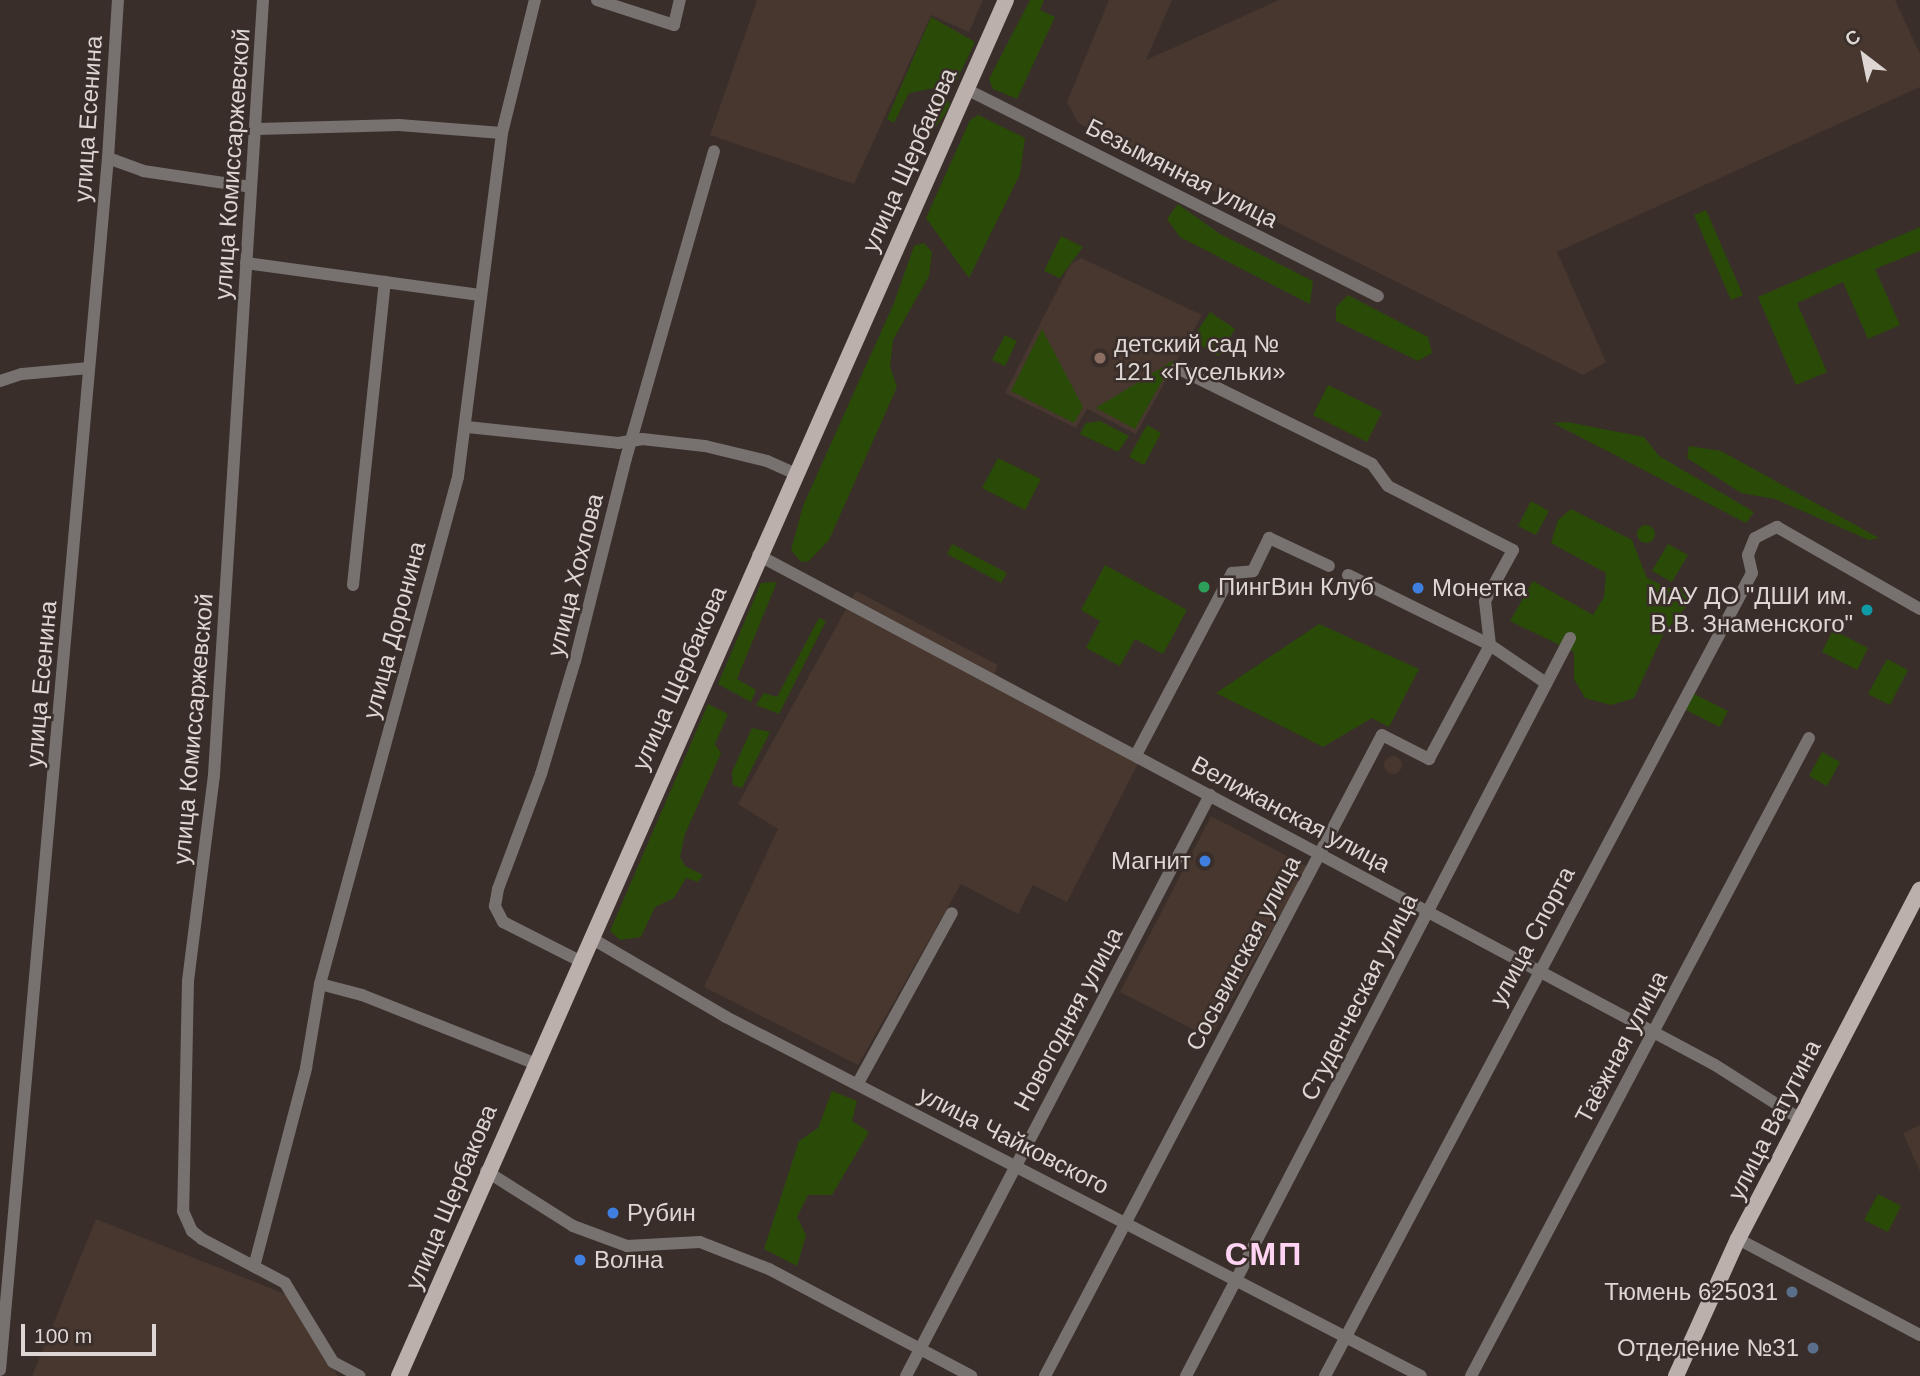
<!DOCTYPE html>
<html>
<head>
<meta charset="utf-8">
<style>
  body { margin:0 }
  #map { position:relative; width:1920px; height:1376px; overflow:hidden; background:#392e2a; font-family:Helvetica,sans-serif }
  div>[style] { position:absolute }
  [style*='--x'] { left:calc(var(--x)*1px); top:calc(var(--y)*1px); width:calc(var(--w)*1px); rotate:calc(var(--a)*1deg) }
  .built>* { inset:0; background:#47372f }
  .round { border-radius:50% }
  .green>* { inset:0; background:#2a4b08 }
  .minor>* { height:12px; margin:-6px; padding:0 6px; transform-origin:6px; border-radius:6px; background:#777170 }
  .major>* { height:16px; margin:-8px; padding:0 8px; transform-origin:8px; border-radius:8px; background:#bcb0ad }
  .dots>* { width:19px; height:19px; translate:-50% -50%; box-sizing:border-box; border:4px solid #392e2a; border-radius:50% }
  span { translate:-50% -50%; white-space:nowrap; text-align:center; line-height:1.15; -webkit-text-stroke:5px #392e2a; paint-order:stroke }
  .street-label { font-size:24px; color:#ddd6d3 }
  .poi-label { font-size:24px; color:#ddd6d3 }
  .left { translate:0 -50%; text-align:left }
  .right { translate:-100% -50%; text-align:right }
  .district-label { font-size:32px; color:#fed4f2; font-weight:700; letter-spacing:2px }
  .north { position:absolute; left:1829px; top:21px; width:70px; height:70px; -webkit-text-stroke:5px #392e2a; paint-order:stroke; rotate:328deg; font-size:19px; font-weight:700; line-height:28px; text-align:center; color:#ddd6d3 }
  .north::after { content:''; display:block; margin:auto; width:24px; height:32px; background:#ddd6d3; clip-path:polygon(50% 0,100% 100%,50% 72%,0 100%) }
  .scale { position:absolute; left:21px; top:1324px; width:135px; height:32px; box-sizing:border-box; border:4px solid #ddd6d3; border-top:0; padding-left:9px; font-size:21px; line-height:24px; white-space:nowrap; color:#ddd6d3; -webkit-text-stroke:5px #392e2a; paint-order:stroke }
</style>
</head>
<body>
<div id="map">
  <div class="built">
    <i style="clip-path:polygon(757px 0,983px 0,969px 32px,931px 15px,854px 184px,710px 135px)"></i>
    <i style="clip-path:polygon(1109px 0,1172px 0,1146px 60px,1279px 0,1895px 0,1920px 54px,1920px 87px,1557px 252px,1606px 362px,1583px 375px,1078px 123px,1067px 102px)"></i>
    <i style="clip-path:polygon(1081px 258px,1202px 315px,1136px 434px,1087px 409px,1076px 428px,1005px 393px,1070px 265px)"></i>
    <i style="clip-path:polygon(856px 591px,998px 665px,994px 674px,1143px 754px,1067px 902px,1033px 885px,1018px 914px,961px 884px,858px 1065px,704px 987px,778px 829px,738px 804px)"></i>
    <i class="round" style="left:1384px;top:756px;width:18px;height:18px"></i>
    <i style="clip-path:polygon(1211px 816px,1308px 867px,1210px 1038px,1120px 992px)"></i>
    <i style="clip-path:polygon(1920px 1125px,1920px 1172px,1903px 1133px)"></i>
    <i style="clip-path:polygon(96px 1219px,290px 1296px,338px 1376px,32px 1376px)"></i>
  </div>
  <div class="green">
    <i style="clip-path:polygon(1030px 0,1044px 0,1040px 10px,1055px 17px,1017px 99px,993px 89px,989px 79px)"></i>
    <i style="clip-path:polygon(931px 17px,975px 42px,955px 84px,909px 93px,894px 123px,887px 119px)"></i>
    <i style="clip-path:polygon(946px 99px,950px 104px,945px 114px,923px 144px,938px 100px)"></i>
    <i style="clip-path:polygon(978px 115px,1025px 138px,1020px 174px,969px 278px,926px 218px,970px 120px)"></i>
    <i style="clip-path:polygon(1178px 204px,1220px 234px,1313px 281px,1310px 304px,1180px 237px,1167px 219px)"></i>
    <i style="clip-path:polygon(1706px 210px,1743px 295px,1731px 300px,1694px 215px)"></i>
    <i style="clip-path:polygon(1920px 227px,1920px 251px,1875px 269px,1900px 325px,1868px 339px,1843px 282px,1797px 303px,1827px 372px,1796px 385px,1758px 297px)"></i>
    <i style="clip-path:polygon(1061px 236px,1083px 247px,1060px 278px,1044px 271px)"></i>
    <i style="clip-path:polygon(924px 243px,932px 252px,929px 276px,893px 340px,890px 367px,897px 387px,829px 540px,809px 561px,801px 562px,791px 550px,803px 506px,894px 303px,914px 246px)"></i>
    <i style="clip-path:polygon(1348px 295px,1428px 337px,1432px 353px,1418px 361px,1336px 321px,1336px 307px)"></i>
    <i style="clip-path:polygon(1210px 312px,1235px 329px,1218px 356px,1192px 340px)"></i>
    <i style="clip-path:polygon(1042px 329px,1083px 407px,1074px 423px,1011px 391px)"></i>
    <i style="clip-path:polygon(1005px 335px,1017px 341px,1005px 366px,992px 360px)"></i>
    <i style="clip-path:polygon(1174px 360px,1135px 429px,1096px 408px)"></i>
    <i style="clip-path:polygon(1328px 385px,1382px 412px,1367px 442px,1313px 415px)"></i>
    <i style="clip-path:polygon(1100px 421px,1129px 436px,1118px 452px,1080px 434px,1086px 423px)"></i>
    <i style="clip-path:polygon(1567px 422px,1644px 437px,1659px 456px,1754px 512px,1746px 523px,1553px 423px)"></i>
    <i style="clip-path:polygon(1147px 425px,1161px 433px,1144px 465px,1129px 457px)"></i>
    <i style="clip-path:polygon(1689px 446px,1721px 451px,1879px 538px,1869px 540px,1775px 499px,1741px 493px,1687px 458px)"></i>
    <i style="clip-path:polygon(998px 458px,1041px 479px,1025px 510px,982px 488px)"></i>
    <i style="clip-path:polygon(1531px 501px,1549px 511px,1536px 535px,1518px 526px)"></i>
    <i style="clip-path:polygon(1571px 509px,1632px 540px,1647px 578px,1668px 588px,1686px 587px,1690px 602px,1664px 633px,1634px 698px,1611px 705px,1585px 698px,1574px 679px,1574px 652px,1510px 621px,1533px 581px,1593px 615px,1604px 597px,1606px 573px,1551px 543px,1558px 520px)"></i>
    <i class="round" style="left:1637px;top:525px;width:18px;height:18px"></i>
    <i style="clip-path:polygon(952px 544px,1007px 573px,1001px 583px,947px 554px)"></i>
    <i style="clip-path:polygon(1668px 544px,1688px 555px,1672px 582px,1652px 571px)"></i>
    <i style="clip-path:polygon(1105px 565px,1187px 610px,1163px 654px,1135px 639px,1120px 666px,1086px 648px,1100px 621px,1081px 610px)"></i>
    <i style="clip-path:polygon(777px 582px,737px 679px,756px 690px,751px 702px,718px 684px,761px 583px)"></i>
    <i style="clip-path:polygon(819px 618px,826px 621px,779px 714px,756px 705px,764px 693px,777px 697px)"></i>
    <i style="clip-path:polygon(1319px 624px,1419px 669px,1389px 727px,1372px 718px,1323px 747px,1216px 693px)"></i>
    <i style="clip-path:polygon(1833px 630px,1868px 648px,1857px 670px,1822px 652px)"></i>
    <i style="clip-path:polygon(1887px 659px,1908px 670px,1890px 705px,1868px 694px)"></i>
    <i style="clip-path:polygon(1694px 694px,1728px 711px,1720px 727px,1686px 710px)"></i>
    <i style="clip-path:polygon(708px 704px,728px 714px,715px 744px,721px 753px,685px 834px,680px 857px,685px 866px,703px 875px,698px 882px,686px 878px,674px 898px,655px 907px,641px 937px,620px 940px,610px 931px)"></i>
    <i style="clip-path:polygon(752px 728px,770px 732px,742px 788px,733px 785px,732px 772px)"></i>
    <i style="clip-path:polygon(1822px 752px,1840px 762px,1827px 786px,1809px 776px)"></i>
    <i style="clip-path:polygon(832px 1091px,857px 1101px,852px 1121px,869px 1132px,832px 1195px,808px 1195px,797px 1217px,806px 1235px,797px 1266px,764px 1249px,799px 1141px,818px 1128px)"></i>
    <i style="clip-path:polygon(1878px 1194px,1901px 1206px,1888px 1232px,1864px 1220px)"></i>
  </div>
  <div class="minor">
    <i style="--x:263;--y:0;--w:777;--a:93.62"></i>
    <i style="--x:214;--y:775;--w:208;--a:97.2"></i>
    <i style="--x:188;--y:981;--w:230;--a:91.2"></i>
    <i style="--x:183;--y:1211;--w:22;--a:66"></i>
    <i style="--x:192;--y:1231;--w:13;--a:39"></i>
    <i style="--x:202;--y:1239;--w:94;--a:27.9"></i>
    <i style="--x:285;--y:1283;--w:92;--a:58.7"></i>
    <i style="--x:333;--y:1362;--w:30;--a:28"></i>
    <i style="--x:597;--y:0;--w:81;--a:18"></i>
    <i style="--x:674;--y:25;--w:26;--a:-77"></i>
    <i style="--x:966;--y:89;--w:461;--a:26.7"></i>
    <i style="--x:258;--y:129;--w:141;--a:-1.6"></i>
    <i style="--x:399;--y:125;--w:103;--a:4.4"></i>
    <i style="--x:108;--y:158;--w:37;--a:20"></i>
    <i style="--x:143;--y:171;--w:109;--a:8.4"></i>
    <i style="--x:246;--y:263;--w:236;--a:7.8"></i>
    <i style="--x:0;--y:381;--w:23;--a:-18"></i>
    <i style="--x:22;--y:374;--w:67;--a:-5.1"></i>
    <i style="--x:467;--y:427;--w:152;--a:6"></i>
    <i style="--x:618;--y:443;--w:24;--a:-9"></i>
    <i style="--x:642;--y:439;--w:63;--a:6.3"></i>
    <i style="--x:705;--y:446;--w:64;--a:13.6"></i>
    <i style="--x:767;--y:461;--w:30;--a:24"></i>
    <i style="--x:758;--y:555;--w:1084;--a:28.05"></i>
    <i style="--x:1715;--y:1065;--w:101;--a:32.4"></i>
    <i style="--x:1348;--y:575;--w:158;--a:26.2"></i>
    <i style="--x:1490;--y:645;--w:68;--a:34.2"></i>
    <i style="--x:353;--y:585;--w:305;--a:-84"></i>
    <i style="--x:1136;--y:755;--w:206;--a:-62.2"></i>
    <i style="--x:1232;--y:573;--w:21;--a:-5"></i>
    <i style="--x:1253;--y:571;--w:37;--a:-64"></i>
    <i style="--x:1269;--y:538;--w:66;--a:25"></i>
    <i style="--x:591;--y:938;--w:156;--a:30.3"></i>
    <i style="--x:726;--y:1017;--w:782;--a:27.32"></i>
    <i style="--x:580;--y:961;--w:86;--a:-153.1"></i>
    <i style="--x:503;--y:922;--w:18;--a:-117"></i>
    <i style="--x:495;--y:906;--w:17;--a:-80"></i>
    <i style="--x:498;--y:889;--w:123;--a:-69.5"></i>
    <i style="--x:541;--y:774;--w:118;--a:-73.3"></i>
    <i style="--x:575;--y:661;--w:209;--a:-75.9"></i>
    <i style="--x:626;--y:458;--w:319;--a:-74"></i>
    <i style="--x:320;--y:984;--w:43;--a:14.7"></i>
    <i style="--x:362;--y:995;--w:185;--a:21.6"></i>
    <i style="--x:858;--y:1083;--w:194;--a:-61.1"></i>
    <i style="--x:486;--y:1171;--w:103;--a:32.3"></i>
    <i style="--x:573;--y:1226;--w:58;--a:20.3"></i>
    <i style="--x:627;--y:1246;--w:73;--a:-3.1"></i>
    <i style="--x:700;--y:1242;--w:74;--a:21.4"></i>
    <i style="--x:769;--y:1269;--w:229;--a:27.9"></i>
    <i style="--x:1738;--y:1239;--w:206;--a:27.8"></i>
    <i style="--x:255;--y:1263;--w:202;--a:-75.3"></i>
    <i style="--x:306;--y:1068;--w:85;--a:-80.5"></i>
    <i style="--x:320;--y:984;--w:525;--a:-74.77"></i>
    <i style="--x:458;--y:477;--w:347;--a:-82.7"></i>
    <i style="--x:502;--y:133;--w:137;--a:-76.1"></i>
    <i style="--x:0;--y:1370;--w:1217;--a:-84.91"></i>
    <i style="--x:108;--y:158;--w:158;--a:-86.4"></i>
    <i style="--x:906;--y:1376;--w:656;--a:-62.38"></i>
    <i style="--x:1045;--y:1376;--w:724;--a:-62.27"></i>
    <i style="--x:1382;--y:735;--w:53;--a:27.1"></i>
    <i style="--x:1429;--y:759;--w:129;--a:-61.8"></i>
    <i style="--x:1490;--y:645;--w:44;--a:-96.5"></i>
    <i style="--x:1485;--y:601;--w:58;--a:-61.2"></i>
    <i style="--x:1513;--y:550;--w:140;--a:-152.9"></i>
    <i style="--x:1388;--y:486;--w:27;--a:-126"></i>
    <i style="--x:1372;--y:464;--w:217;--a:-153.8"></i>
    <i style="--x:1186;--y:1376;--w:832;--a:-62.51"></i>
    <i style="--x:1325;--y:1376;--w:909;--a:-62"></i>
    <i style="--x:1752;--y:573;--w:18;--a:-103"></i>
    <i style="--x:1748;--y:555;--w:18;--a:-68"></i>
    <i style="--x:1755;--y:538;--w:25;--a:-27"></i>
    <i style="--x:1777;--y:527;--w:165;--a:29.8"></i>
    <i style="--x:1471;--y:1376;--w:722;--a:-62.09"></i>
  </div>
  <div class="major">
    <i style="--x:399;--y:1376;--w:1504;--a:-66.2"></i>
    <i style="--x:1676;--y:1376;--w:150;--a:-65.7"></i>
    <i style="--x:1738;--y:1239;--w:394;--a:-62.5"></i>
  </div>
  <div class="dots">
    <i style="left:1100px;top:358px;background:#8d6e63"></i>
    <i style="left:1204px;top:587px;background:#2e9e5b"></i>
    <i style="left:1418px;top:588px;background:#3f7fe0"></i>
    <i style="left:1867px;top:610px;background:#0f9aa8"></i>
    <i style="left:1205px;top:861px;background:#3f7fe0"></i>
    <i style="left:613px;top:1213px;background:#3f7fe0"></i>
    <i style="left:580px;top:1260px;background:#3f7fe0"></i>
    <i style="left:1792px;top:1292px;background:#5c6f8a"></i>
    <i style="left:1813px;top:1348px;background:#5c6f8a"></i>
  </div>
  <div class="street-label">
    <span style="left:88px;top:119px;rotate:-86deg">улица Есенина</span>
    <span style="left:909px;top:160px;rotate:-66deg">улица Щербакова</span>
    <span style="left:232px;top:164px;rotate:-86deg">улица Комиссаржевской</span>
    <span style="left:1182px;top:173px;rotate:27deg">Безымянная улица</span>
    <span style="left:575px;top:575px;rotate:-76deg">улица Хохлова</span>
    <span style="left:394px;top:630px;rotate:-75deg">улица Доронина</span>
    <span style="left:679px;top:678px;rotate:-66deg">улица Щербакова</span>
    <span style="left:41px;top:684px;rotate:-85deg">улица Есенина</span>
    <span style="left:193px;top:729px;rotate:-85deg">улица Комиссаржевской</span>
    <span style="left:1291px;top:814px;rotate:28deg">Велижанская улица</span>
    <span style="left:1532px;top:936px;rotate:-62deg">улица Спорта</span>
    <span style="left:1243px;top:953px;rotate:-62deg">Сосьвинская улица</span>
    <span style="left:1359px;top:997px;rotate:-63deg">Студенческая улица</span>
    <span style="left:1068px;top:1019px;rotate:-62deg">Новогодняя улица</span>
    <span style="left:1621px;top:1047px;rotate:-62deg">Таёжная улица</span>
    <span style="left:1774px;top:1120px;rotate:-63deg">улица Ватутина</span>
    <span style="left:1014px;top:1140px;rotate:27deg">улица Чайковского</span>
    <span style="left:451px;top:1197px;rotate:-67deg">улица Щербакова</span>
  </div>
  <div class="poi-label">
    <span class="left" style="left:1114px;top:358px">детский сад №<br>121 «Гусельки»</span>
    <span class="left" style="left:1218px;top:587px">ПингВин Клуб</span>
    <span class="left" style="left:1432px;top:588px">Монетка</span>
    <span class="right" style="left:1853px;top:610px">МАУ ДО "ДШИ им.<br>В.В. Знаменского"</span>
    <span class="right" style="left:1191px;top:861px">Магнит</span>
    <span class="left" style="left:627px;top:1213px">Рубин</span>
    <span class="left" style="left:594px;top:1260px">Волна</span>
    <span class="right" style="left:1778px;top:1292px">Тюмень 625031</span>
    <span class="right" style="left:1799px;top:1348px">Отделение №31</span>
  </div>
  <div class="district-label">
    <span style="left:1264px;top:1254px">СМП</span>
  </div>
  <div class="north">С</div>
  <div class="scale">100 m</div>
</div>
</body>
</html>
